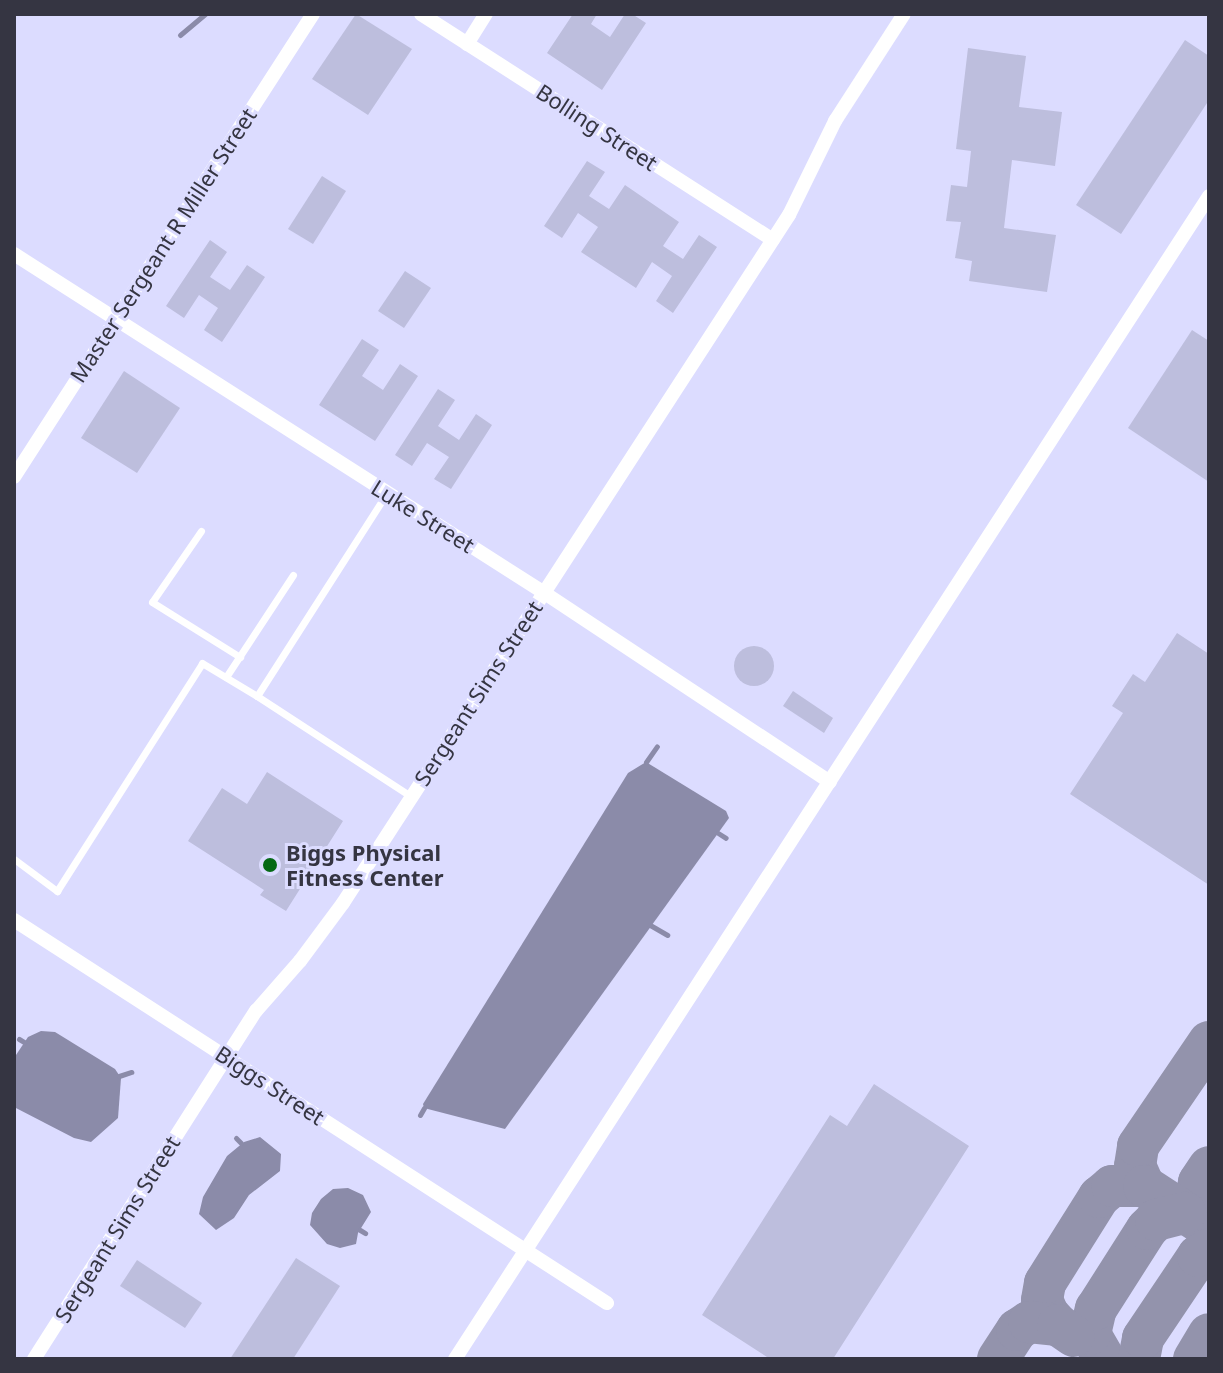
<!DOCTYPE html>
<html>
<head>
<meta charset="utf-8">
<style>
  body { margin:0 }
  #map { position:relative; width:1223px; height:1373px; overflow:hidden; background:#dcdcff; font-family:"Noto Sans",sans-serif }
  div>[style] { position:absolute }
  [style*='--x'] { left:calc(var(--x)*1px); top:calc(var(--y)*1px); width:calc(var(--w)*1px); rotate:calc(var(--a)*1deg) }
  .water>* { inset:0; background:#8b8ba9 }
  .stream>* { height:5px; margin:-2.5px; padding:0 2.5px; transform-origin:2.5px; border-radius:2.5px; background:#8b8ba9 }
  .taxiway>* { height:42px; margin:-21px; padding:0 21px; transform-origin:21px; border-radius:21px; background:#9393ac }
  .building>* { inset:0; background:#bdbedd }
  .round { border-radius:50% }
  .lane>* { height:7px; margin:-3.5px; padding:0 3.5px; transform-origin:3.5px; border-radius:3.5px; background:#fff }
  .street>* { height:14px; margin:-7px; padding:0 7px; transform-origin:7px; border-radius:7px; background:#fff }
  .dots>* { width:22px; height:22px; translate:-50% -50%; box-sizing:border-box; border:4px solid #dcdcff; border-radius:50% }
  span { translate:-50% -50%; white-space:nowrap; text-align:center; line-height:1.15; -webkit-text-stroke:6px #dcdcff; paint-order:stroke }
  .street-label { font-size:22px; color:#353542 }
  .poi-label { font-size:22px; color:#353542; font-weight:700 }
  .left { translate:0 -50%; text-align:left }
  .frame { position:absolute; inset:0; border:16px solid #353542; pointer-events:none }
</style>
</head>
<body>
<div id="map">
  <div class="water">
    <i style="clip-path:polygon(646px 762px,726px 811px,729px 818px,505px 1129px,424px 1108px,423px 1104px,628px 773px)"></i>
    <i style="clip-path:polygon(41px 1031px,55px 1032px,115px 1069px,121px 1078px,118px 1118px,91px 1142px,74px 1138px,14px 1107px,14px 1058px,28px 1037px)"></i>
    <i style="clip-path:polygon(260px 1137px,281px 1154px,280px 1171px,249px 1195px,234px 1218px,216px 1230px,199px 1214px,203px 1197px,227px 1156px,244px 1142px)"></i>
    <i style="clip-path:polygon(348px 1188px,363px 1195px,371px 1212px,358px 1233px,356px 1244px,340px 1248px,327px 1244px,310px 1225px,312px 1213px,321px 1199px,333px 1189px)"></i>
  </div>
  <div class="stream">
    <i style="--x:180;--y:35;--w:33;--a:-40"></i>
    <i style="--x:646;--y:762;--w:19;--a:-55"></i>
    <i style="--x:718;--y:833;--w:9;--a:32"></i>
    <i style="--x:650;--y:925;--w:20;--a:30"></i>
    <i style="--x:19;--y:1039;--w:6;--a:31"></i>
    <i style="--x:119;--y:1076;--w:13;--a:-18"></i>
    <i style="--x:420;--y:1115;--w:8;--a:-60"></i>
    <i style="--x:236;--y:1138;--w:7;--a:45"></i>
    <i style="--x:360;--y:1230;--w:6;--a:31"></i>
  </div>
  <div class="taxiway">
    <i style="--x:1144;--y:1186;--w:22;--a:-114"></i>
    <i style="--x:1135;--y:1166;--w:20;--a:-81"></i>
    <i style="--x:1138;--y:1146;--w:126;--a:-55.7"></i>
    <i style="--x:1204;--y:1225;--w:28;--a:-107"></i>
    <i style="--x:1196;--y:1198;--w:16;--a:-79"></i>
    <i style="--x:1199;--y:1182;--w:18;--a:-56"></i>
    <i style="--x:1058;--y:1325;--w:15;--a:-132"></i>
    <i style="--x:1048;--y:1314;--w:15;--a:-113"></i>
    <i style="--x:1042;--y:1300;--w:17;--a:-80"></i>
    <i style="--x:1045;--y:1283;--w:102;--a:-57.9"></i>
    <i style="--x:1099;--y:1197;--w:17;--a:-40"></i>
    <i style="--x:1112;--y:1186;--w:32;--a:0"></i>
    <i style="--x:1144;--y:1186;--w:77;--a:32.9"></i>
    <i style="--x:1102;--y:1355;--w:24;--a:-120"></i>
    <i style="--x:1090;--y:1334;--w:26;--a:-77"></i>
    <i style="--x:1096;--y:1309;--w:95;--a:-57.5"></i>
    <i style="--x:1147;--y:1229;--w:13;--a:-45"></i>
    <i style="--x:1156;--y:1220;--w:30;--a:-14"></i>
    <i style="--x:998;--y:1359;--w:35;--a:-57"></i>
    <i style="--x:1017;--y:1330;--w:14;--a:-34"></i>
    <i style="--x:1029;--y:1322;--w:29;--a:6"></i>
    <i style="--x:1058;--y:1325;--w:19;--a:35"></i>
    <i style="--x:1139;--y:1359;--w:21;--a:-79"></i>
    <i style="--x:1143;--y:1338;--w:99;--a:-56.1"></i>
    <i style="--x:1198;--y:1256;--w:13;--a:-32"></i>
    <i style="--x:1194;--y:1359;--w:29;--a:-59"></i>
  </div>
  <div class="building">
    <i style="clip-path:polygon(356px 14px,412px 49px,368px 115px,312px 79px)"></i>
    <i style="clip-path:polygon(573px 14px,597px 14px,591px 24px,610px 37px,625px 14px,632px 14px,646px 23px,602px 90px,547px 53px)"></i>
    <i style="clip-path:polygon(1185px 40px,1209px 56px,1209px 100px,1121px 234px,1076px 205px)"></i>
    <i style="clip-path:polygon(968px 48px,1026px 56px,1019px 107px,1062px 112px,1055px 166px,1012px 160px,1004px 228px,1056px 235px,1047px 292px,969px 281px,972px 261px,955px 258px,961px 222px,946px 221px,951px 185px,967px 187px,971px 151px,956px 149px)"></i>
    <i style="clip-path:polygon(587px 161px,605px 172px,589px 196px,609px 209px,625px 185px,679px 222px,663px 246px,683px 259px,699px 235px,717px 247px,673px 313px,656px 301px,672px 276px,652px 262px,636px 288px,581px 252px,598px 227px,578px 213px,562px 238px,544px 226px)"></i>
    <i style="clip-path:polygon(322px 176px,346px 191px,313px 244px,288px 229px)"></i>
    <i style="clip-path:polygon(210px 240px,227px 252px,210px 277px,230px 290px,247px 265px,265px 277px,222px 342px,204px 330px,218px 308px,199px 295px,184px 318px,166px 306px)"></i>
    <i style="clip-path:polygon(405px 271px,431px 288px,404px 328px,378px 311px)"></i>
    <i style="clip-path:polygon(1192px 330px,1209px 341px,1209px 482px,1128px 428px)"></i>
    <i style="clip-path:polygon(362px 339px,379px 350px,362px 376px,383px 390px,400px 364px,418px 376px,375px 441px,319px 405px)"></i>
    <i style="clip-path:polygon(124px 371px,180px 408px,137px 473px,81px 438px)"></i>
    <i style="clip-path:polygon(438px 389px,455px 400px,438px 426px,459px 440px,476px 414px,492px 425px,451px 489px,434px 479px,449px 457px,427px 443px,412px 466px,395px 455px)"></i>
    <i style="clip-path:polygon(1177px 633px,1209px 654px,1209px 885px,1070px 794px,1123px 713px,1112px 706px,1133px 674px,1145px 682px)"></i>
    <i class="round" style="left:734px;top:646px;width:40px;height:40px"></i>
    <i style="clip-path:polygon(793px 691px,833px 718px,824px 733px,783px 706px)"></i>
    <i style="clip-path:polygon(267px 772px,343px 821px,286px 911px,260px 895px,264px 890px,188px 841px,222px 788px,247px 804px)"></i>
    <i style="clip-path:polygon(874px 1084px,969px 1146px,833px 1359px,770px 1359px,702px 1315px,830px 1115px,847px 1126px)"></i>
    <i style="clip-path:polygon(296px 1258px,340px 1286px,293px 1359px,230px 1359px)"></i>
    <i style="clip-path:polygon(137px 1260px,202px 1303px,185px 1328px,120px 1286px)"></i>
  </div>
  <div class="lane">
    <i style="--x:201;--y:531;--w:86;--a:124.6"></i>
    <i style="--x:152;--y:602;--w:104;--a:32"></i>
    <i style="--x:226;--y:677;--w:122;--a:-56.7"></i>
    <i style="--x:257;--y:696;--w:185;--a:33.1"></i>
    <i style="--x:14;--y:859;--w:54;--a:36.7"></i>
    <i style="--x:57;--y:891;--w:270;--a:-57.5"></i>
    <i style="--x:202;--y:663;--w:64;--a:31"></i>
    <i style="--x:257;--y:696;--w:241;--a:-57.4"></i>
  </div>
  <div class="street">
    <i style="--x:421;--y:14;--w:418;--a:32.7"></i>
    <i style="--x:467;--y:44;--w:36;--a:-58"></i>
    <i style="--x:14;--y:254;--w:628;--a:32.58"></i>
    <i style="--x:543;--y:592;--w:344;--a:33.5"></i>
    <i style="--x:14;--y:477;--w:551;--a:-57.15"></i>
    <i style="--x:14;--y:920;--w:706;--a:32.86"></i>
    <i style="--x:34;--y:1359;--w:413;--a:-57.5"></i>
    <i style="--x:256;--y:1011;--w:67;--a:-48.7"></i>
    <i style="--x:300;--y:961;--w:72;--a:-53.4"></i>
    <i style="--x:343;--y:903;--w:820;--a:-57.05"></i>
    <i style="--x:789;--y:215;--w:105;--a:-63.9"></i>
    <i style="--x:835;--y:121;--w:127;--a:-57.2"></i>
    <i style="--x:455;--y:1359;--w:1386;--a:-57.04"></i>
  </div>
  <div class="dots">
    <i style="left:270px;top:865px;background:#056915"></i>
  </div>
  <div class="street-label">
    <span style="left:597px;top:127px;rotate:33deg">Bolling Street</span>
    <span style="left:163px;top:245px;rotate:-57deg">Master Sergeant R Miller Street</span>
    <span style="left:423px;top:516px;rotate:32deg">Luke Street</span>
    <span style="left:478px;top:693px;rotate:-57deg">Sergeant Sims Street</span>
    <span style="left:270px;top:1085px;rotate:33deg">Biggs Street</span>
    <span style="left:117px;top:1229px;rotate:-58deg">Sergeant Sims Street</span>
  </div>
  <div class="poi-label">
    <span class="left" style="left:286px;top:865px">Biggs Physical<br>Fitness Center</span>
  </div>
  <div class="frame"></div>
</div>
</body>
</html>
